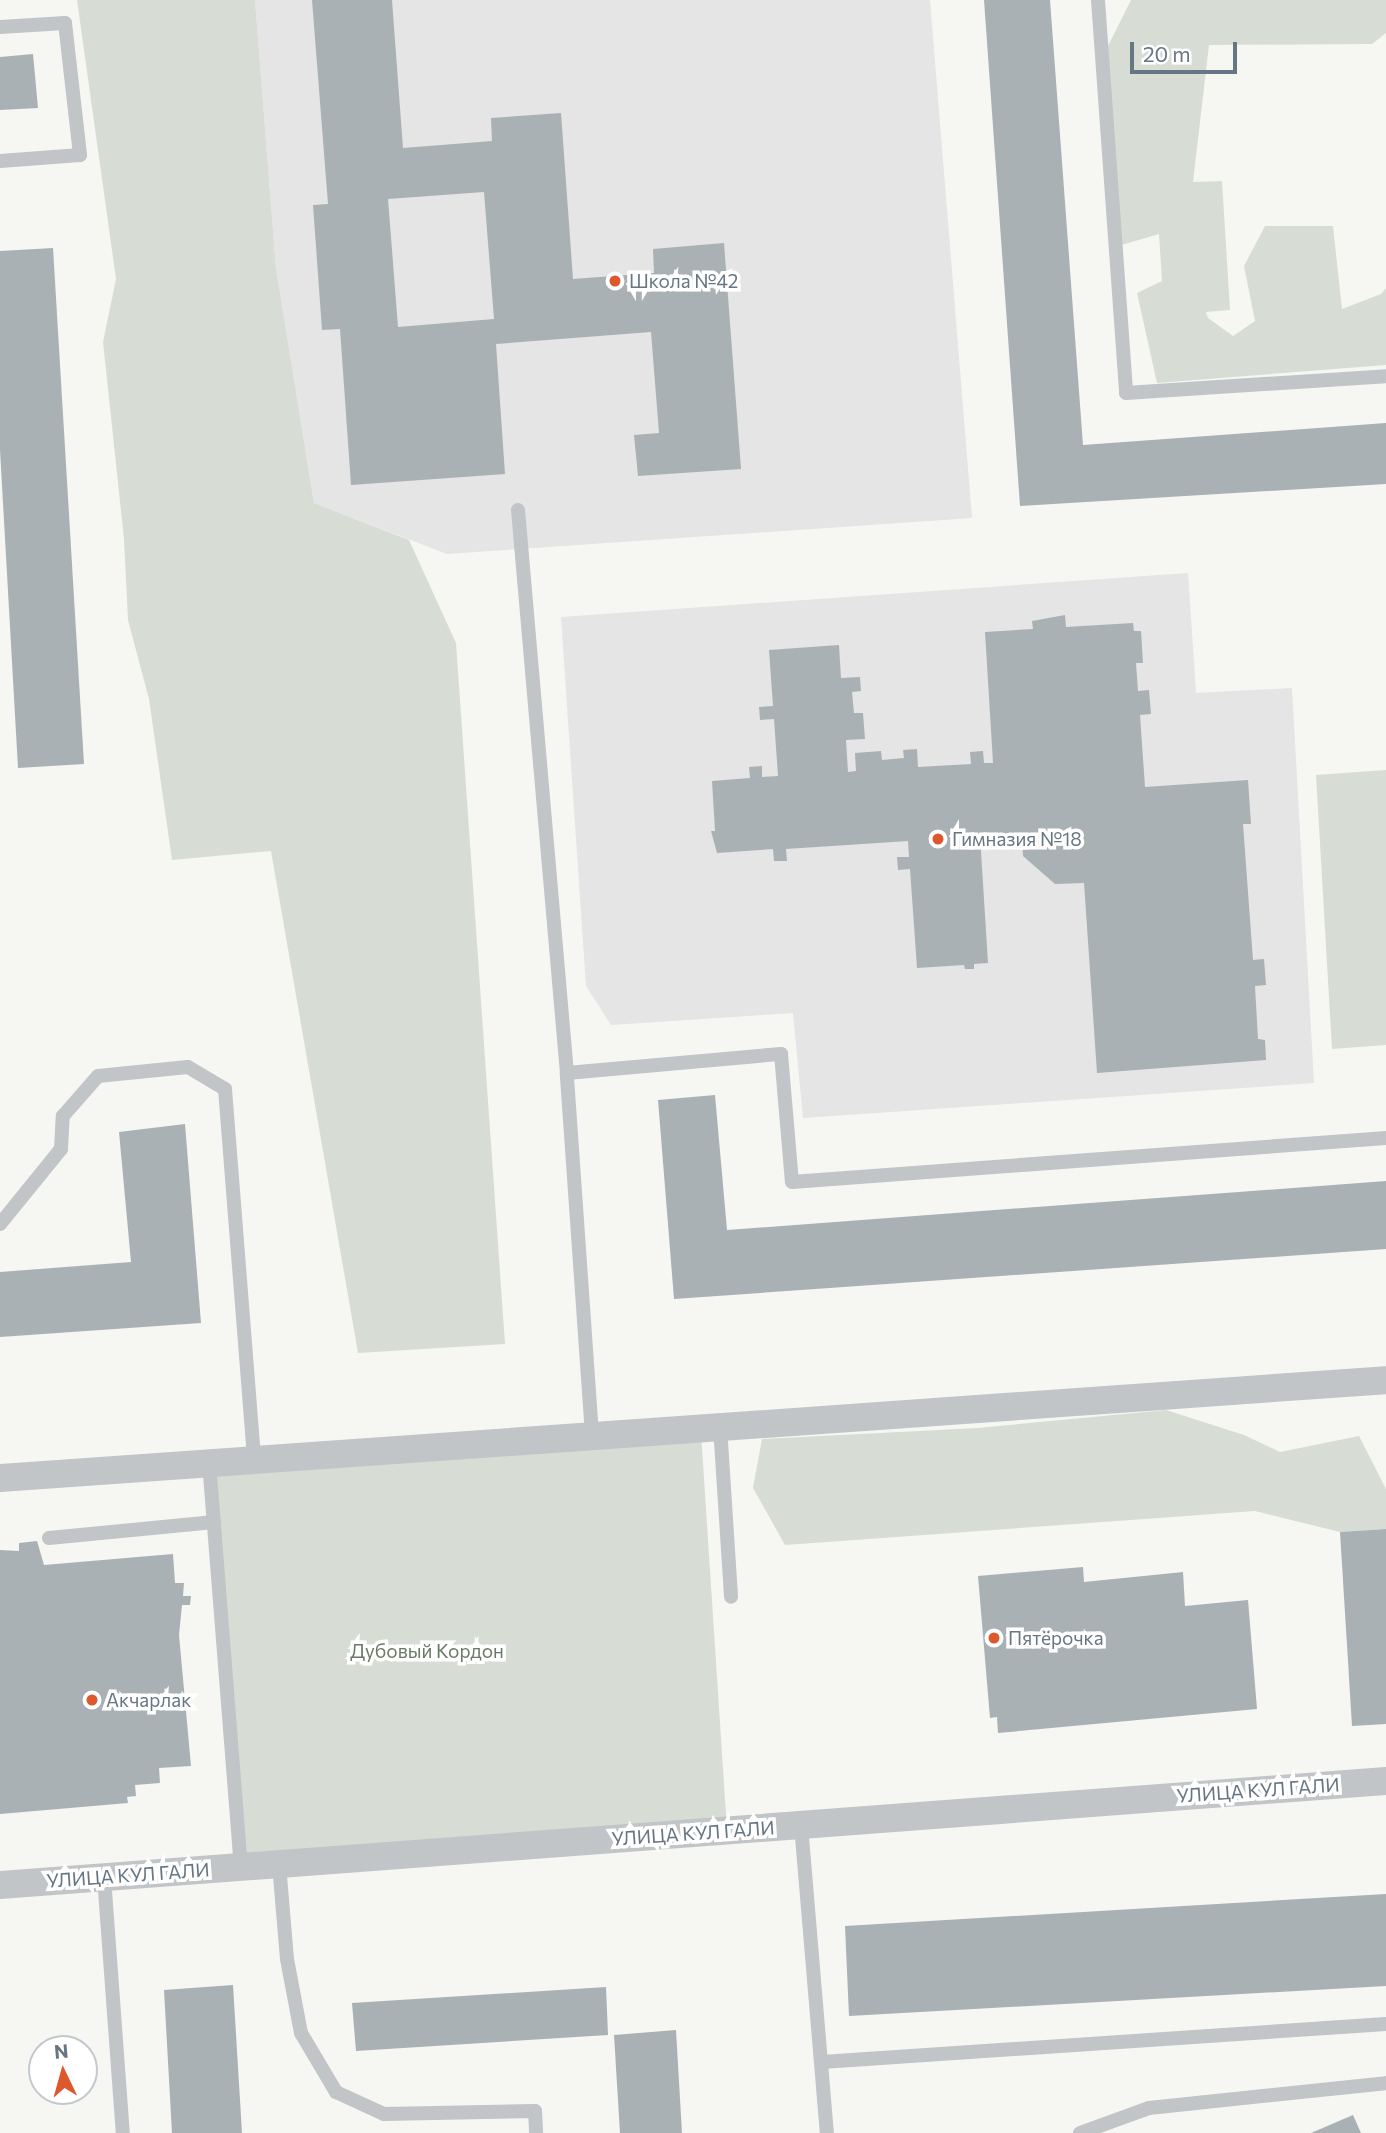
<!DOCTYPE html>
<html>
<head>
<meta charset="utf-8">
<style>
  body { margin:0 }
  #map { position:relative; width:1386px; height:2133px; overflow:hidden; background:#f6f6f3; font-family:Commissioner,sans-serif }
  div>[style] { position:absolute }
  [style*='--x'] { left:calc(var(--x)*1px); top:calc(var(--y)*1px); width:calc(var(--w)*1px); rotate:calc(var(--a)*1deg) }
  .built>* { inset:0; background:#e4e5e4 }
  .green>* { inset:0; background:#d7ddd4 }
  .building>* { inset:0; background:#a9b1b5 }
  .lane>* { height:14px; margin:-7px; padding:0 7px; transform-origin:7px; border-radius:7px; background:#c1c5c8 }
  .street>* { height:28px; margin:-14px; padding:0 14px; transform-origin:14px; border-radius:14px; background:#c1c5c8 }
  .dots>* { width:19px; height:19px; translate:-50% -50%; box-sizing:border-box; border:4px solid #fff; border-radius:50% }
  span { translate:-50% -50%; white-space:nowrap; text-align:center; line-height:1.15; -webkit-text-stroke:7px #fff; paint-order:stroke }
  .poi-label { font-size:19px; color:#667683 }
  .left { translate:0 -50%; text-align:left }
  .park-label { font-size:19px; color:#697a65 }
  .street-label { font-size:19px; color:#667683 }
  .north { position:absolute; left:28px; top:2035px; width:70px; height:70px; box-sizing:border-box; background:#fff; border:2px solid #c2c8cd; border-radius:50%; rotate:355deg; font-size:19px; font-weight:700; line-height:28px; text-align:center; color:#667683 }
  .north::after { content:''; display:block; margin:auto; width:24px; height:32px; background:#dd582c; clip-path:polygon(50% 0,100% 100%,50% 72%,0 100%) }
  .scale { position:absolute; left:1130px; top:42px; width:107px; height:32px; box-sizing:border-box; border:4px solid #667683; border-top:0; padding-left:9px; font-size:21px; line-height:24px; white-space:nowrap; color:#667683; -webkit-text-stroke:5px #fff; paint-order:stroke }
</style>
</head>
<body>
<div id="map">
  <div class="built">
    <i style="clip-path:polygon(255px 0,930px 0,972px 518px,447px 554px,314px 503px,276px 268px)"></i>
    <i style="clip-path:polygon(1188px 573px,1196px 693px,1292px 688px,1314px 1083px,803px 1118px,793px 1013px,611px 1025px,586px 986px,561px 617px)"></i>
  </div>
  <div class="green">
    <i style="clip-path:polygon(77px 0,255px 0,276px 268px,314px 503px,409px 540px,456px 643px,505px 1344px,358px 1353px,271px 851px,172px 860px,149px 699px,128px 620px,124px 539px,103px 342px,116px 279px)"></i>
    <i style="clip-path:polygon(1131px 0,1386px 0,1386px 33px,1372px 44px,1209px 45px,1193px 182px,1222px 181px,1230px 310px,1206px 312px,1208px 318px,1233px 336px,1255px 321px,1244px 266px,1265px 226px,1333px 226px,1342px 309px,1381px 294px,1386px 288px,1386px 365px,1157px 383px,1137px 293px,1162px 281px,1159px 234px,1118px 246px,1107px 48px)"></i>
    <i style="clip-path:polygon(1386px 770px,1386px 1045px,1332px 1049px,1316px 775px)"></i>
    <i style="clip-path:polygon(1166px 1410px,1244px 1435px,1280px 1452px,1359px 1436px,1386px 1489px,1386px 1529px,1340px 1532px,1255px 1511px,785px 1545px,753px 1488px,762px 1439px,978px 1428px)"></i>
    <i style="clip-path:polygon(701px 1433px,727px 1830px,241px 1867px,209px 1462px)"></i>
  </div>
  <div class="building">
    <i style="clip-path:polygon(evenodd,312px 0,392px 0,403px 148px,492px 141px,491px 118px,561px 113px,573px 279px,654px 273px,653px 249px,724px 243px,741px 469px,638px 476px,634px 435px,659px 433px,651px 332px,496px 344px,505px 474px,351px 485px,340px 329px,322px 330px,313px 205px,328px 204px,312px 0,484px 192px,494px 319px,398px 327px,388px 199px,484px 192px)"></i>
    <i style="clip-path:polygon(984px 0,1050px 0,1083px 445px,1386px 423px,1386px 484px,1020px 506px)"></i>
    <i style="clip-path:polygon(33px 54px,38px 108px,0 110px,0 57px)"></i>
    <i style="clip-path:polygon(53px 248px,84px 764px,18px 768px,0 450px,0 251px)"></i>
    <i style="clip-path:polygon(1065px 615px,1066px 627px,1133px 623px,1134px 631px,1141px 631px,1143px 663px,1136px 663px,1138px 691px,1149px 690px,1151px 714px,1140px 715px,1145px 787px,1248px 780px,1251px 824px,1243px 824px,1253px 960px,1264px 959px,1266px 985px,1255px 986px,1258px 1039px,1265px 1040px,1266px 1060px,1097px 1073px,1084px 883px,1055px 884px,1023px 856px,1022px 834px,980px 836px,988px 963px,974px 964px,974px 969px,965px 969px,964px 965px,917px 968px,910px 869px,898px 870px,897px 857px,909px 857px,908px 841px,786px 849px,787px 861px,774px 861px,773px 849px,717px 853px,711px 831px,715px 831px,712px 781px,750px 778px,749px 767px,762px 766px,762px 777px,778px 776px,774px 719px,760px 720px,759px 707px,773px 706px,769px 650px,839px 645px,841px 678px,860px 677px,861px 691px,852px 692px,854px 713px,863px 713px,865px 739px,846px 740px,848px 772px,856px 771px,855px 753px,881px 751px,882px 760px,904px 758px,903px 750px,917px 749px,918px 767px,971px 764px,970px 752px,983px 751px,984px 763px,993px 763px,985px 632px,1033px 629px,1032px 621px)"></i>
    <i style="clip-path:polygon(715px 1095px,727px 1230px,1386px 1181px,1386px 1249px,674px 1299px,658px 1100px)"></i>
    <i style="clip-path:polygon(185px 1124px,201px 1323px,0 1337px,0 1272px,131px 1262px,119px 1132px)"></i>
    <i style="clip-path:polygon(1386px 1529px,1386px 1724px,1352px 1726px,1340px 1532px)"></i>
    <i style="clip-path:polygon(37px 1541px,44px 1565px,173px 1554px,175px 1583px,184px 1583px,183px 1596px,191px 1596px,190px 1605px,182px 1605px,179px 1635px,191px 1766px,159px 1768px,160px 1783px,135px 1785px,136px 1796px,127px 1797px,128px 1803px,0 1814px,0 1550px,19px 1551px,19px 1543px)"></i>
    <i style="clip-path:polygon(1083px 1567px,1084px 1582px,1183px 1572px,1185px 1606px,1248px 1600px,1257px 1709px,998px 1733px,997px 1717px,990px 1718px,978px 1576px)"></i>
    <i style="clip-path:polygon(1386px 1894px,1386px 1986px,849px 2016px,845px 1926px)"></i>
    <i style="clip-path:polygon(233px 1985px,242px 2133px,172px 2133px,164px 1990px)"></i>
    <i style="clip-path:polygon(606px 1987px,608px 2035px,356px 2051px,352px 2003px)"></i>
    <i style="clip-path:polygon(676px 2030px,682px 2133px,620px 2133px,614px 2035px)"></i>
    <i style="clip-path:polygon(1353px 2115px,1361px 2133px,1311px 2133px)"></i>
  </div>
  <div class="lane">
    <i style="--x:1098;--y:0;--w:394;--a:85.9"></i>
    <i style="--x:1126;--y:393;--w:261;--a:-3.7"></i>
    <i style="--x:0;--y:27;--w:65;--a:-3.5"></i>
    <i style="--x:65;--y:23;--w:133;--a:83.5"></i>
    <i style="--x:80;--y:155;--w:80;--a:175.7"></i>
    <i style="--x:518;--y:510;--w:565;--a:85.03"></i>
    <i style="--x:0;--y:1224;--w:97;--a:-50.9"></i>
    <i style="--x:61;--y:1149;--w:33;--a:-87"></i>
    <i style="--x:63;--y:1116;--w:53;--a:-48.8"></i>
    <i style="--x:98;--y:1076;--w:90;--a:-5.7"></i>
    <i style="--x:188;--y:1067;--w:43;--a:30.7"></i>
    <i style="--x:225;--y:1089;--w:370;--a:85.5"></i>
    <i style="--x:720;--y:1426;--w:171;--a:86.3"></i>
    <i style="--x:592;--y:1435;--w:363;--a:-94"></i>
    <i style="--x:567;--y:1073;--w:215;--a:-5.1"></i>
    <i style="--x:781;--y:1054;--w:128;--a:85.1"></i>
    <i style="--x:792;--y:1182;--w:596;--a:-4.24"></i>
    <i style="--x:209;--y:1462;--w:406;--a:85.5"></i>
    <i style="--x:49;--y:1538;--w:166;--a:-5.5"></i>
    <i style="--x:801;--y:1825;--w:309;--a:85.2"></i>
    <i style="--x:279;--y:1864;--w:95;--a:85.2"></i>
    <i style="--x:287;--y:1959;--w:75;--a:79.3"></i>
    <i style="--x:301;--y:2033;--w:69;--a:59.3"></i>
    <i style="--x:336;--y:2092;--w:53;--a:24.6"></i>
    <i style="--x:384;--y:2114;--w:151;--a:-1.1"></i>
    <i style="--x:535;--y:2111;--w:22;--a:87"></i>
    <i style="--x:104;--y:1877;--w:257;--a:85.8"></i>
    <i style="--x:822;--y:2062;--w:565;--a:-3.85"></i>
    <i style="--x:1080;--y:2133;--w:73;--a:-19.9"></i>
    <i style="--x:1149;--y:2108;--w:238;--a:-6"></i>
  </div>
  <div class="street">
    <i style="--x:0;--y:1478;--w:1389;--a:-4.04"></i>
    <i style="--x:0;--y:1885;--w:1390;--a:-4.29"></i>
  </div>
  <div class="dots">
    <i style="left:615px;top:281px;background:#dd582c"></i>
    <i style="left:938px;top:839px;background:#dd582c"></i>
    <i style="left:994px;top:1638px;background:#dd582c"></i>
    <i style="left:92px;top:1700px;background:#dd582c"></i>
  </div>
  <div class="poi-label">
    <span class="left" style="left:629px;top:281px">Школа №42</span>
    <span class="left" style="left:952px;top:839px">Гимназия №18</span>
    <span class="left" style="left:1008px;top:1638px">Пятёрочка</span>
    <span class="left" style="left:106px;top:1700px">Акчарлак</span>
  </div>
  <div class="park-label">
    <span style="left:427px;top:1651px">Дубовый Кордон</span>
  </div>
  <div class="street-label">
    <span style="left:1258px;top:1790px;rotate:-4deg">УЛИЦА КУЛ ГАЛИ</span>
    <span style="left:693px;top:1833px;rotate:-4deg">УЛИЦА КУЛ ГАЛИ</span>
    <span style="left:128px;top:1875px;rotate:-4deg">УЛИЦА КУЛ ГАЛИ</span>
  </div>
  <div class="north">N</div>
  <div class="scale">20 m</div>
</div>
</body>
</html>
